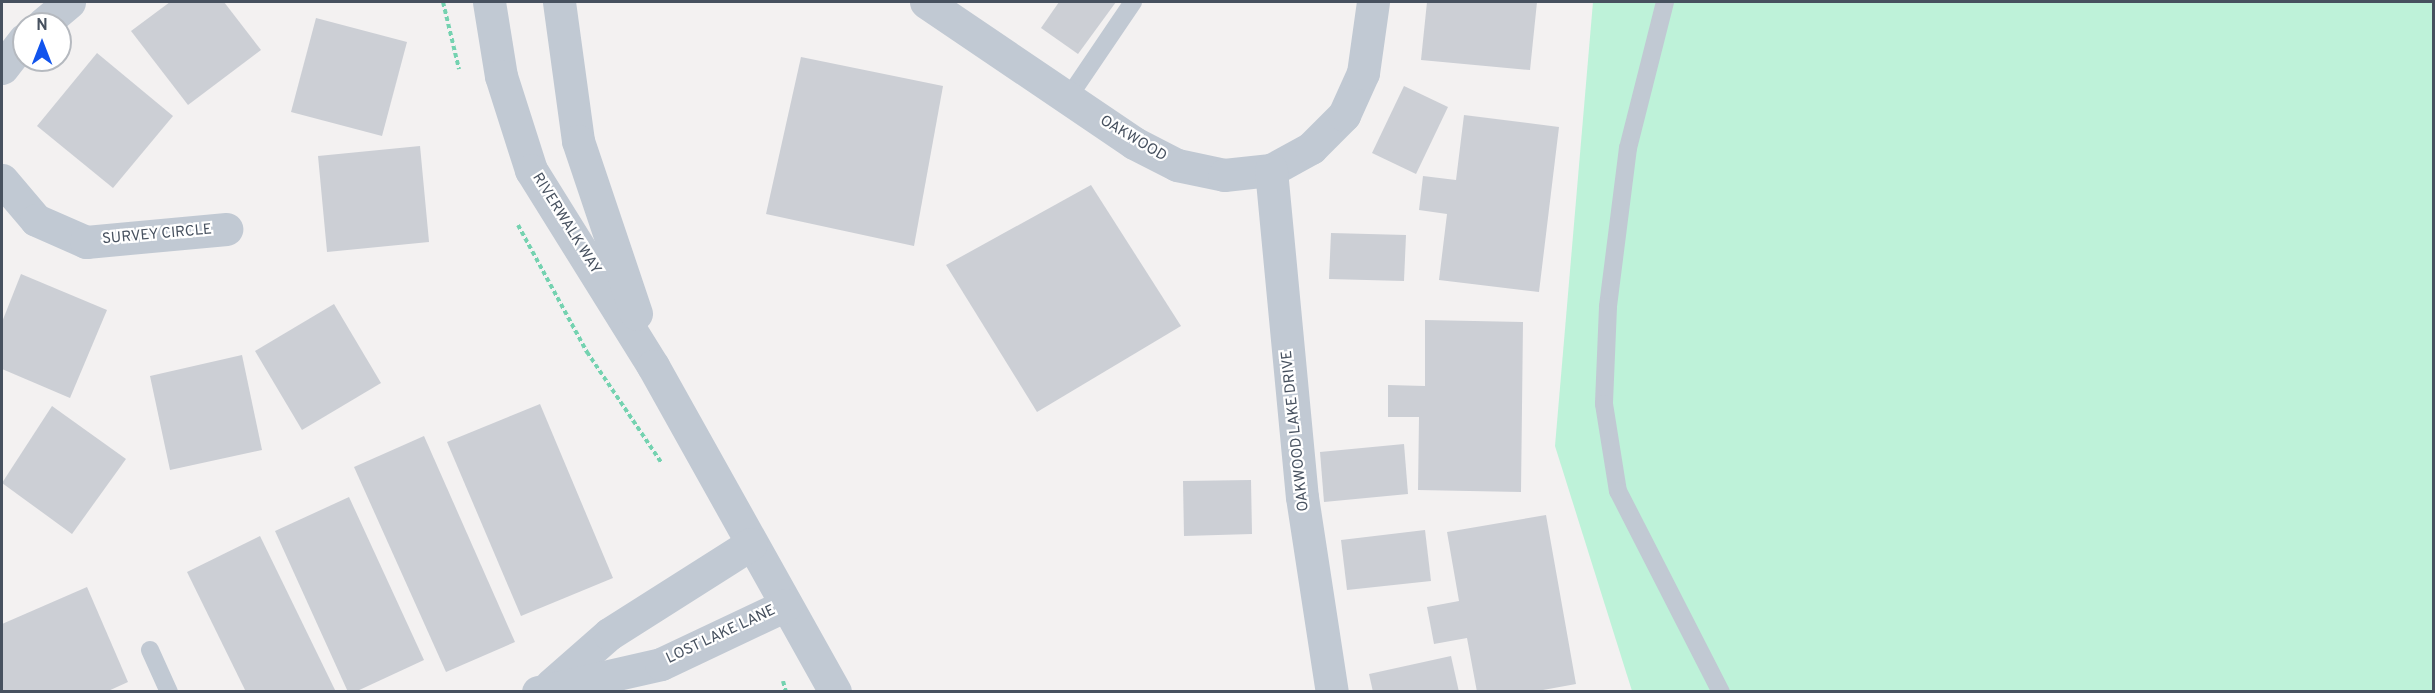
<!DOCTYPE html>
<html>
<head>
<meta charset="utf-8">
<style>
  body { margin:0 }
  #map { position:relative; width:2435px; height:693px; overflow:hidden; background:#f3f1f1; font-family:Overpass,sans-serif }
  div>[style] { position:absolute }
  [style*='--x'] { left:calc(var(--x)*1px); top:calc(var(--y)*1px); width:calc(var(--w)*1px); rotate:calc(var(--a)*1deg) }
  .green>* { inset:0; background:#bef2d9 }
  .building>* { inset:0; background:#cccfd5 }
  .path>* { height:4px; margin-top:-2px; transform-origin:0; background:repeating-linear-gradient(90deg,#74d2b0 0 4.5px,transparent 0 7.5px) }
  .service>* { height:18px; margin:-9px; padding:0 9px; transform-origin:9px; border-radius:9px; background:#c1c9d3 }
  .minor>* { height:33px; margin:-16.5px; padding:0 16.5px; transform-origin:16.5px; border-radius:16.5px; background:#c1c9d3 }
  span { translate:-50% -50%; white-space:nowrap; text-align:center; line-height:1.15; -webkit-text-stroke:4.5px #fff; paint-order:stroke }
  .street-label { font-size:15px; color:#47515f }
  .frame { position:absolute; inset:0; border:3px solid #47515f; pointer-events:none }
  .north { position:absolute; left:12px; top:12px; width:60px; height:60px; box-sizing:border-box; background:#fff; border:2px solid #b5b9bf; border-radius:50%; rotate:0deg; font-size:16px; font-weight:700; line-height:24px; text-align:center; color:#47515f }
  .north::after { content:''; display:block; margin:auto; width:21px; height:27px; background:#1154ed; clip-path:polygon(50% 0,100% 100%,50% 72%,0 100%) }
</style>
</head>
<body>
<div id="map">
  <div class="green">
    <i style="clip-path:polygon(1593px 2px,2433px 2px,2433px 691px,1632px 691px,1555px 446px)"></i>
  </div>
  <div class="building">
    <i style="clip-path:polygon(170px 2px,224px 2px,261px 50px,188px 105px,131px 31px)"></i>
    <i style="clip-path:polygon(1059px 2px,1116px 2px,1078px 54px,1041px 28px)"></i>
    <i style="clip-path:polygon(1427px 2px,1537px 2px,1530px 70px,1421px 60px)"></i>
    <i style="clip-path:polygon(316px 18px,407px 42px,382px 136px,291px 112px)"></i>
    <i style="clip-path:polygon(97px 53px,173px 116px,113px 188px,37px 126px)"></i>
    <i style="clip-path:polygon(801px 57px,943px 86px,914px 246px,766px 214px)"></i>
    <i style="clip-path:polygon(1404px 86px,1448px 107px,1416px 174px,1372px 153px)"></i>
    <i style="clip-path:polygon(1464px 115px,1559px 127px,1539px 292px,1439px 280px,1447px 214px,1419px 210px,1423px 176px,1456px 180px)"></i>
    <i style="clip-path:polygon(420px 146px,429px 242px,327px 252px,318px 156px)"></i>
    <i style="clip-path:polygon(1091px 185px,1181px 326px,1037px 412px,946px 265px)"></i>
    <i style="clip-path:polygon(1331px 233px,1406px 235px,1404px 281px,1329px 279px)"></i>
    <i style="clip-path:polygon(21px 274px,107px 310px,70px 398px,2px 369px,2px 322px)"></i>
    <i style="clip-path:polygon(334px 304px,381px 383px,302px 430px,255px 351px)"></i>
    <i style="clip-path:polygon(1425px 320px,1523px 322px,1521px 492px,1418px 490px,1419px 417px,1388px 417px,1388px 385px,1425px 386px)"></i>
    <i style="clip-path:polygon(242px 355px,262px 450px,170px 470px,150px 376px)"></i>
    <i style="clip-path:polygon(540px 404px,613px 578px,521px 616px,447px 442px)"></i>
    <i style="clip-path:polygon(52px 406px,126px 459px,72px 534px,2px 483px)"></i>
    <i style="clip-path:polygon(424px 436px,515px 642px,446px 672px,354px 467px)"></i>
    <i style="clip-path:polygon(1404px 444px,1408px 494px,1324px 502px,1320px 452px)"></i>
    <i style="clip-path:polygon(1251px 480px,1252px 534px,1184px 536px,1183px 481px)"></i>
    <i style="clip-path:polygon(349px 497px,424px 660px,355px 692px,348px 692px,275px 531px)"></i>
    <i style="clip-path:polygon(1546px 515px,1576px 684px,1532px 692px,1477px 692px,1467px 638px,1434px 644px,1427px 607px,1459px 601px,1447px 532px)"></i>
    <i style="clip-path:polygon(1425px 530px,1431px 581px,1347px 590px,1341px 540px)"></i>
    <i style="clip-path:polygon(260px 536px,336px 692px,246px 692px,187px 572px)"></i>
    <i style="clip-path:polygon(87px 587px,128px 682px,106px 692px,2px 692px,2px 624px)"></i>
    <i style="clip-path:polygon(1451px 656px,1459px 692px,1373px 692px,1369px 674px)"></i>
  </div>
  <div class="path">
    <i style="--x:443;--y:2;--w:69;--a:76.6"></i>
    <i style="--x:518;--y:225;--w:145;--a:61.5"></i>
    <i style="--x:587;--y:352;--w:133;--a:56.1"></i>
    <i style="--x:783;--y:681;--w:11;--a:75"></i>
  </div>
  <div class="service">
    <i style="--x:1665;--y:2;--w:151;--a:104.2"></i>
    <i style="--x:1628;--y:148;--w:160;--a:97.2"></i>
    <i style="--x:1608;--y:307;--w:97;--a:92.4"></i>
    <i style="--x:1604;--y:404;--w:88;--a:80.9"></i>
    <i style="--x:1618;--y:491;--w:226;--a:62.9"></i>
    <i style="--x:1068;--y:98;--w:116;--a:-55.9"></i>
    <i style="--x:150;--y:650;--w:46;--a:65.7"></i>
  </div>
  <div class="minor">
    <i style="--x:489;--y:2;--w:75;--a:80.8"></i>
    <i style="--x:501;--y:76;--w:99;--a:72.3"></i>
    <i style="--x:531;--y:170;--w:231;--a:58.1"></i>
    <i style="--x:653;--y:366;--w:373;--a:60.8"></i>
    <i style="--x:559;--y:2;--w:140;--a:82.2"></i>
    <i style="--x:578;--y:141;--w:182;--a:71.4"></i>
    <i style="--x:926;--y:2;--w:251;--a:34.1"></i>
    <i style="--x:1134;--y:143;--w:48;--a:27.1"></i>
    <i style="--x:1177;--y:165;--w:48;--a:12"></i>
    <i style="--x:1224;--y:175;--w:47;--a:-6.1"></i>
    <i style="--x:1271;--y:170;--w:46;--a:-28.8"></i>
    <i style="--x:1311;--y:148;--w:47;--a:-45"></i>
    <i style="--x:1344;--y:115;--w:46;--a:-65.7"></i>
    <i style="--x:1363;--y:73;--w:72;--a:-82"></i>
    <i style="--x:43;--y:24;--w:34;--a:-40"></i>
    <i style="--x:2;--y:68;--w:36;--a:-52"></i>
    <i style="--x:1271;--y:170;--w:328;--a:84.6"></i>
    <i style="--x:1302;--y:497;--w:197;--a:81.3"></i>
    <i style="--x:2;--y:180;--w:52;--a:49.6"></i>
    <i style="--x:36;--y:220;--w:55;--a:23.7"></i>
    <i style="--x:86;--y:242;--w:141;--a:-5.3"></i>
    <i style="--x:551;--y:685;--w:77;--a:-41.3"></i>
    <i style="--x:609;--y:634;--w:168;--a:-32.4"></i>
    <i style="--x:538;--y:692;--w:126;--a:-12.8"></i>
    <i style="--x:661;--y:664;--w:138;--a:-25.3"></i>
  </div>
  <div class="street-label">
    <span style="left:1133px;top:139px;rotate:31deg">OAKWOOD</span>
    <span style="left:566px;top:224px;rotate:58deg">RIVERWALK WAY</span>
    <span style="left:157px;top:235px;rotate:-5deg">SURVEY CIRCLE</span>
    <span style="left:1296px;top:431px;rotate:-96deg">OAKWOOD LAKE DRIVE</span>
    <span style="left:721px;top:635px;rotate:-25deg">LOST LAKE LANE</span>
  </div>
  <div class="frame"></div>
  <div class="north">N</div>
</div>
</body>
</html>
